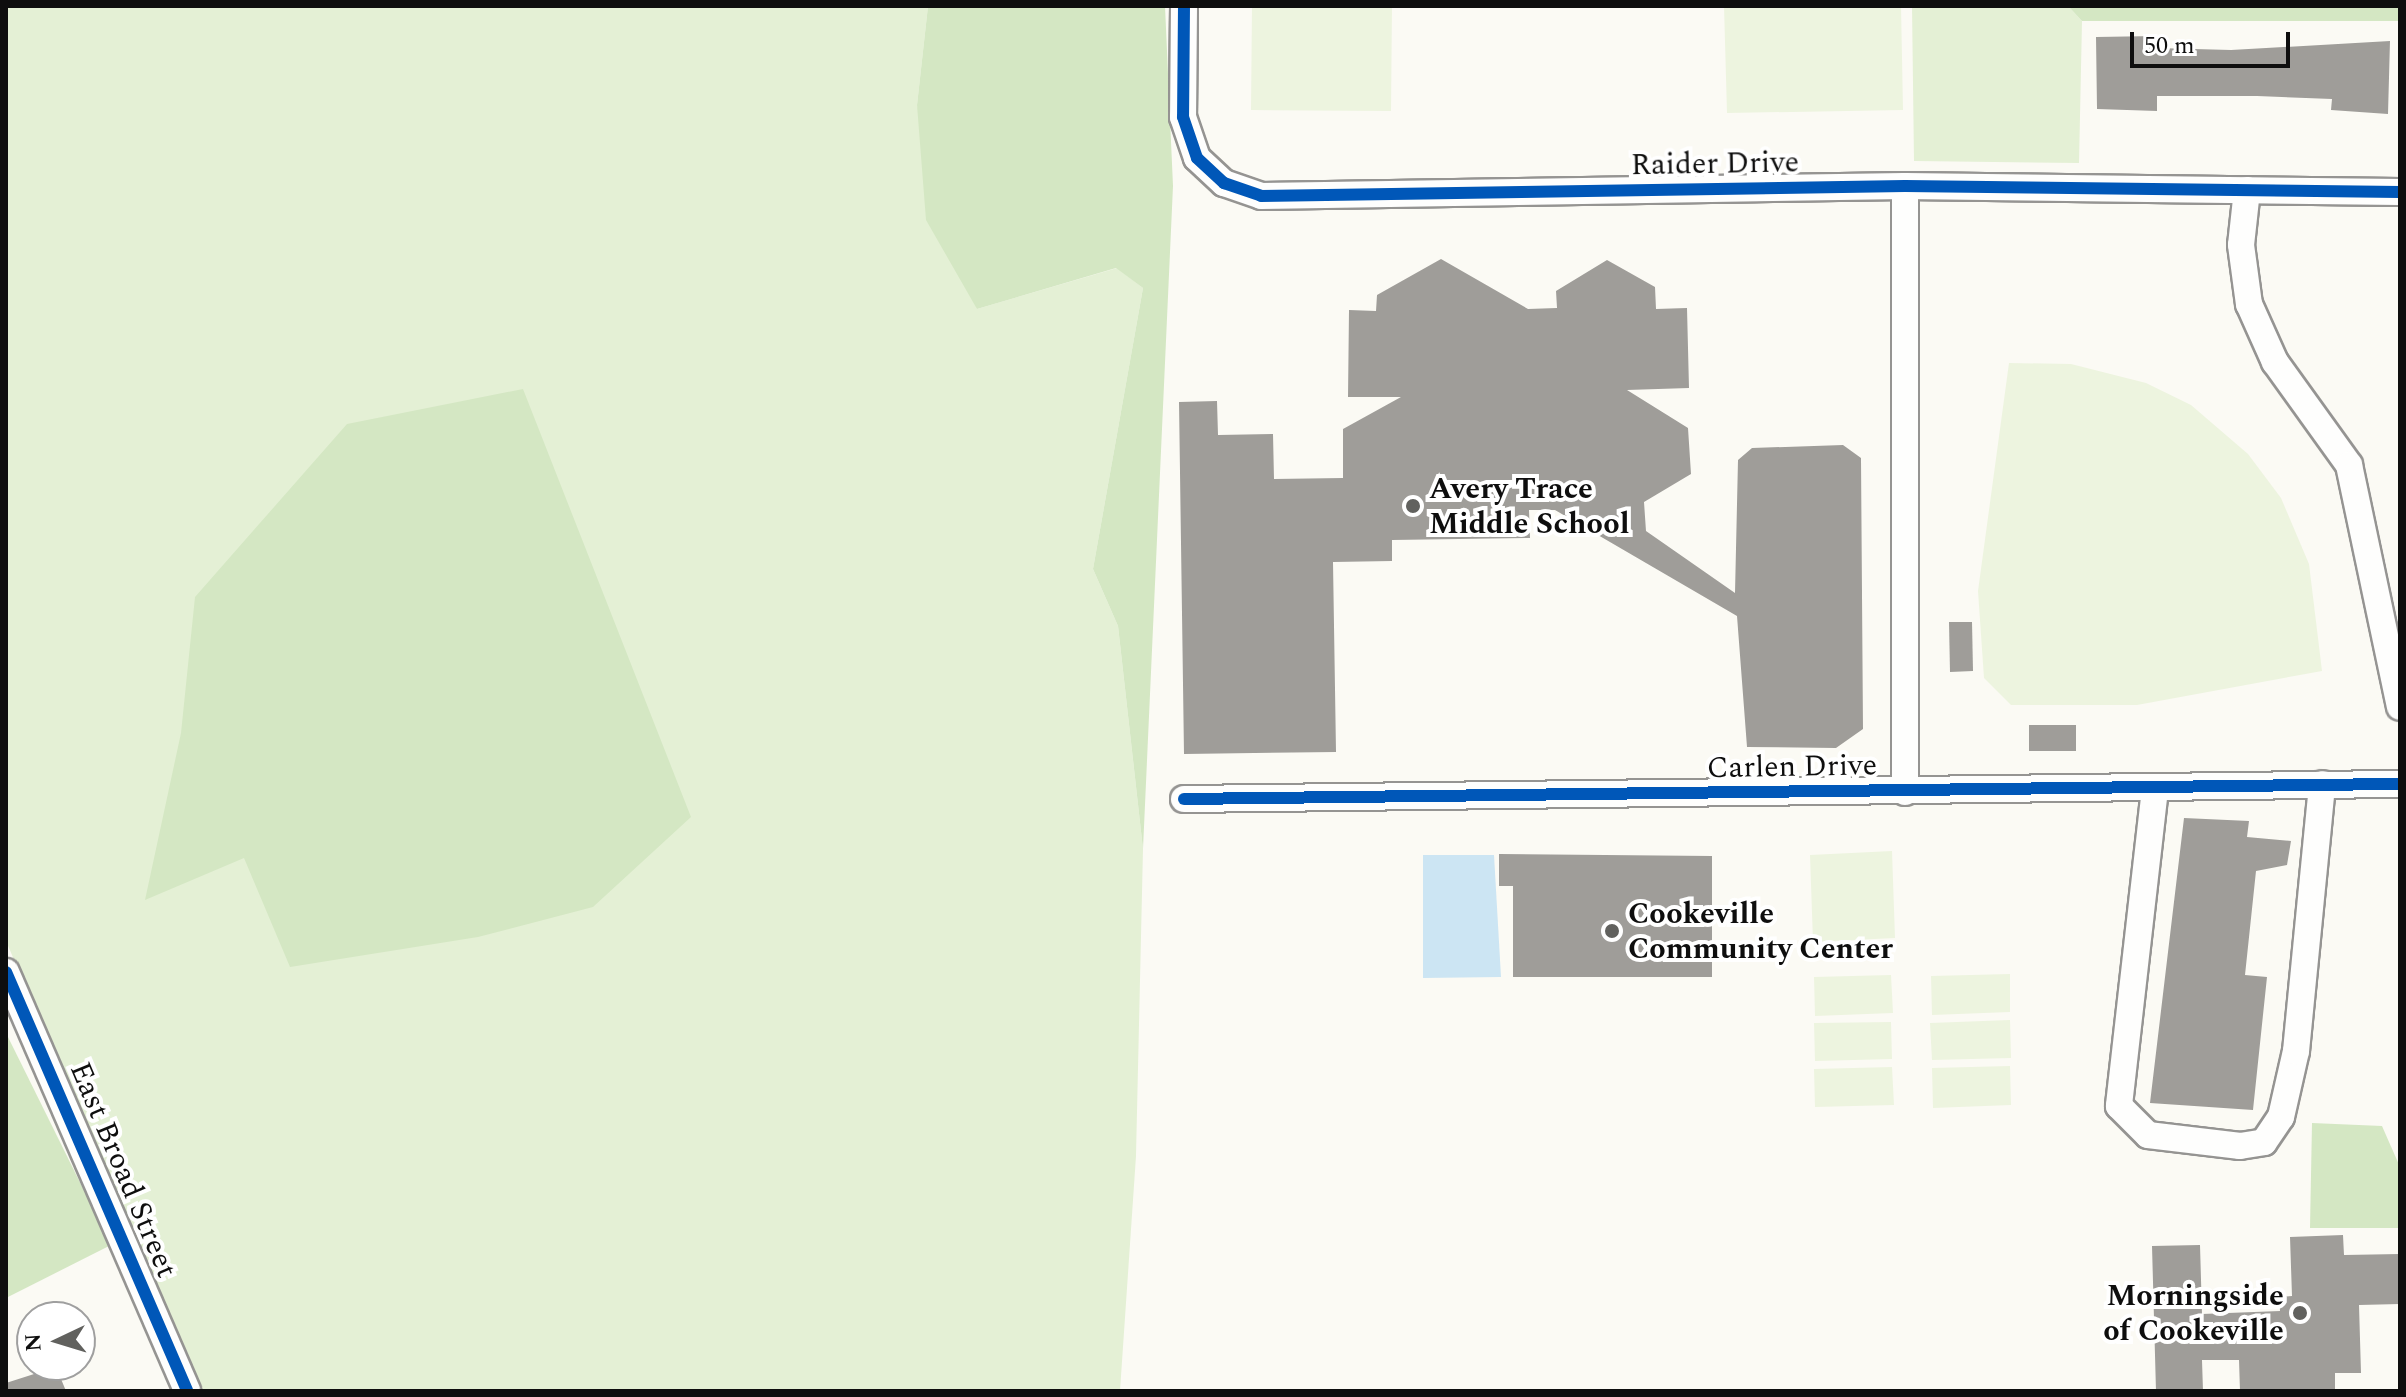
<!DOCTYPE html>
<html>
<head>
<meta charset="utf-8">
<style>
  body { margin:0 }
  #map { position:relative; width:2406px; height:1397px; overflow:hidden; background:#fbfaf4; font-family:Spectral,serif }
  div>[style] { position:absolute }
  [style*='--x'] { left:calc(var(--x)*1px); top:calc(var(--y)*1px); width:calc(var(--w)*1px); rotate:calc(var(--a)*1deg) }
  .green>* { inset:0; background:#e4f0d5 }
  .forest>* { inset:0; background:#d4e7c3 }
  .pitch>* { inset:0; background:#edf4df }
  .water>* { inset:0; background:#cce5f3 }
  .building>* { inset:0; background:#9f9d99 }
  .roads { filter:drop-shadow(2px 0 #959492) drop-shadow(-2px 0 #959492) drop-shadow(0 2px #959492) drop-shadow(0 -2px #959492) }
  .minor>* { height:26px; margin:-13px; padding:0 13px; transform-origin:13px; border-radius:13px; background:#fefefd }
  .cycleway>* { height:12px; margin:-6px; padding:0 6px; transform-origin:6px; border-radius:6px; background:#0057b8 }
  .dots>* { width:22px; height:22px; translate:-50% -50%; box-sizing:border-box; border:4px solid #fff; border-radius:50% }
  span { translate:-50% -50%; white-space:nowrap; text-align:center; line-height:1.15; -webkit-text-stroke:8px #fff; paint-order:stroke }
  .street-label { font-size:30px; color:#0e0e0e }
  .poi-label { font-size:30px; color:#0e0e0e; font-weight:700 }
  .left { translate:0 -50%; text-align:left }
  .right { translate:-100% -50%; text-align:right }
  .frame { position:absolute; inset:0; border:8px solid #0e0e0e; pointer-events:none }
  .north { position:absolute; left:16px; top:1301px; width:80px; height:80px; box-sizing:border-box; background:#fff; border:2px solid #9f9f9f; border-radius:50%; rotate:266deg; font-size:22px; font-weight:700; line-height:32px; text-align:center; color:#0e0e0e }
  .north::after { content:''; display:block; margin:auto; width:28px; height:36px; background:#61615e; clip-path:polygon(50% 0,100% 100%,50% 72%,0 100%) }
  .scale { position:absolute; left:2130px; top:32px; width:160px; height:36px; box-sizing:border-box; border:4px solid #0e0e0e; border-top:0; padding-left:10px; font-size:24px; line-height:28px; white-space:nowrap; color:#0e0e0e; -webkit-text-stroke:6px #fff; paint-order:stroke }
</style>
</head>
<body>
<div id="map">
  <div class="green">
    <i style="clip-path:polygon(6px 6px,928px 6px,917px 105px,977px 309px,1117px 268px,1143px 288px,1093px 569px,1118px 626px,1143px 849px,1136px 1156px,1120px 1391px,198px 1391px,6px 941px)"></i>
    <i style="clip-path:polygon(1912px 6px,2068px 6px,2082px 21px,2079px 163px,1914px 161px)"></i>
  </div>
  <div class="forest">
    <i style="clip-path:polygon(928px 6px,1165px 6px,1173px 186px,1143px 849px,1118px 626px,1093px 569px,1143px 288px,1116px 268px,977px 309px,926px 220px,917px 105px)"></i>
    <i style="clip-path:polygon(2068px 6px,2400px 6px,2400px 21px,2082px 21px)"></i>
    <i style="clip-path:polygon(523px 389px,691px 817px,593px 907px,478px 937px,290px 967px,244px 858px,145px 900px,181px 733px,195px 597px,347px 424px)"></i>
    <i style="clip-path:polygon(6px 1033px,111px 1245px,6px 1298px)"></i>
    <i style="clip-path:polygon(2312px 1123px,2382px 1126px,2400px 1167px,2400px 1228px,2310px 1228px)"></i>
  </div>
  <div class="pitch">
    <i style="clip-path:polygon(1252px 6px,1392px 6px,1391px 111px,1251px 110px)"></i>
    <i style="clip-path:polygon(1724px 6px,1901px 6px,1903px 110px,1727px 113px)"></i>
    <i style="clip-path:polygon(2009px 363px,2071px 364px,2146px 383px,2191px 405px,2248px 454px,2281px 498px,2309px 564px,2322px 671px,2137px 705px,2011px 705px,1984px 678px,1978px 591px)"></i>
    <i style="clip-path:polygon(1892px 851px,1895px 938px,1813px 942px,1810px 855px)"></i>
    <i style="clip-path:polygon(2010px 974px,2010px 1012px,1932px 1015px,1931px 976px)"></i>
    <i style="clip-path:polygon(1891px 975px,1893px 1013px,1815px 1016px,1814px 977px)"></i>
    <i style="clip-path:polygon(2010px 1020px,2011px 1058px,1932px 1060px,1930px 1023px)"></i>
    <i style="clip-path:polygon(1891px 1022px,1892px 1059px,1815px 1061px,1814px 1023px)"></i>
    <i style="clip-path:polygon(2010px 1066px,2011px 1105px,1933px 1108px,1932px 1068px)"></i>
    <i style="clip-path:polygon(1892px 1067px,1894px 1105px,1815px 1107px,1814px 1069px)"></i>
  </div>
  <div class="water">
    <i style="clip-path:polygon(1423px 855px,1494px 855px,1501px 977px,1423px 978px)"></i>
  </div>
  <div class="building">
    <i style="clip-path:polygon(2156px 36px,2157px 48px,2231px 50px,2390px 41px,2388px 114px,2331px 110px,2332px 99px,2257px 96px,2157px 96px,2157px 111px,2097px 109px,2096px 37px)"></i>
    <i style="clip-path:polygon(1441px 259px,1528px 309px,1557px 308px,1556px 291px,1607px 260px,1655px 287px,1656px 309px,1687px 308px,1689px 388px,1627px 390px,1688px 428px,1691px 474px,1644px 502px,1646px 531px,1735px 593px,1738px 460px,1752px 448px,1843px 445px,1861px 458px,1863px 729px,1836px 748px,1747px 747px,1737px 616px,1555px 510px,1529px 510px,1530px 538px,1392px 540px,1392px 561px,1333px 562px,1336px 752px,1184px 754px,1179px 402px,1217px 401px,1218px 435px,1273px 434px,1274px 479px,1343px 478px,1343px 429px,1401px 397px,1348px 397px,1349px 310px,1376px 311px,1377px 295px)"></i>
    <i style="clip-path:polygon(1949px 622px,1972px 622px,1973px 671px,1950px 672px)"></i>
    <i style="clip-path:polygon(2029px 725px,2076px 725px,2076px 751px,2029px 751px)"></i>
    <i style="clip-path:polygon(2184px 818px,2249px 821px,2247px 837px,2291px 841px,2287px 865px,2256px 871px,2245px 975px,2267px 977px,2253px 1110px,2150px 1103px)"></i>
    <i style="clip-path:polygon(1499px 854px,1712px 856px,1712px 977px,1513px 977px,1513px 886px,1499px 886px)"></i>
    <i style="clip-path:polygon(2343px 1235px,2344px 1255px,2400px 1254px,2400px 1304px,2359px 1305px,2361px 1373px,2335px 1373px,2335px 1391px,2240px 1391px,2239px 1360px,2202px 1360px,2203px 1391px,2156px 1391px,2152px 1246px,2200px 1245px,2202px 1314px,2280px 1311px,2279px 1297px,2292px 1296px,2290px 1237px)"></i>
    <i style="clip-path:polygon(56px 1367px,66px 1391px,6px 1391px,6px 1383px)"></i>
  </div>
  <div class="roads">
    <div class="minor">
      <i style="--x:1184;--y:6;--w:111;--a:90.5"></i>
      <i style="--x:1183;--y:117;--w:43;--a:71.1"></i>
      <i style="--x:1197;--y:158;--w:37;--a:43"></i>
      <i style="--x:1224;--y:183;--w:39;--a:19"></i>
      <i style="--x:1261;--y:196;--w:644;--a:-0.89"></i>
      <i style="--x:1905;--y:186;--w:495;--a:0.7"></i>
      <i style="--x:1905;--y:186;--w:606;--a:90"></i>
      <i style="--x:2247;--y:190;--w:55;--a:96.2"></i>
      <i style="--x:2241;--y:245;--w:60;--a:82.3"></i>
      <i style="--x:2249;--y:304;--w:64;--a:65.9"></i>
      <i style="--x:2275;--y:362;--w:127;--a:54.3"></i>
      <i style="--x:2349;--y:465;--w:247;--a:78.1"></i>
      <i style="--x:2155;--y:789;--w:319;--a:96.5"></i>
      <i style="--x:2119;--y:1106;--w:41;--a:45"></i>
      <i style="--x:2148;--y:1135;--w:93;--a:6.8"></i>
      <i style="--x:2240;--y:1146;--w:24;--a:-9"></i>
      <i style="--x:2264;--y:1142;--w:30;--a:-56"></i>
      <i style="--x:2281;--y:1117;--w:68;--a:-77.2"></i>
      <i style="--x:2296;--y:1051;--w:268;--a:-84.4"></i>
      <i style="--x:1184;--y:799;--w:1216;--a:-0.71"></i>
      <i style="--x:6;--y:972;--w:456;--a:66.6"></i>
    </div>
  </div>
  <div class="cycleway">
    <i style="--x:1184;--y:6;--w:111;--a:90.5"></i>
    <i style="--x:1183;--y:117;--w:43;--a:71.1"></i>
    <i style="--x:1197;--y:158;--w:37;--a:43"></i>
    <i style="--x:1224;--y:183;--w:39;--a:19"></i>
    <i style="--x:1261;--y:196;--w:644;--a:-0.89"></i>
    <i style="--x:1905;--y:186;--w:495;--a:0.7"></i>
    <i style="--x:1184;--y:799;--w:1216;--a:-0.71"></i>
    <i style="--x:6;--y:972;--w:456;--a:66.6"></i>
  </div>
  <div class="dots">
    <i style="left:1413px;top:506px;background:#61615e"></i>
    <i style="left:1612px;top:931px;background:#61615e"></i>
    <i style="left:2300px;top:1313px;background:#61615e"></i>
  </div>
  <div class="street-label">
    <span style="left:1715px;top:164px;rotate:-1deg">Raider Drive</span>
    <span style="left:1792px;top:767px;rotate:-1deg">Carlen Drive</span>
    <span style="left:123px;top:1170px;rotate:67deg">East Broad Street</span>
  </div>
  <div class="poi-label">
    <span class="left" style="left:1429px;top:506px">Avery Trace<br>Middle School</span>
    <span class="left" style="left:1628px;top:931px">Cookeville<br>Community Center</span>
    <span class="right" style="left:2284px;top:1313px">Morningside<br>of Cookeville</span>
  </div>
  <div class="frame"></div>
  <div class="north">N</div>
  <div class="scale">50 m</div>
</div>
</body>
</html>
